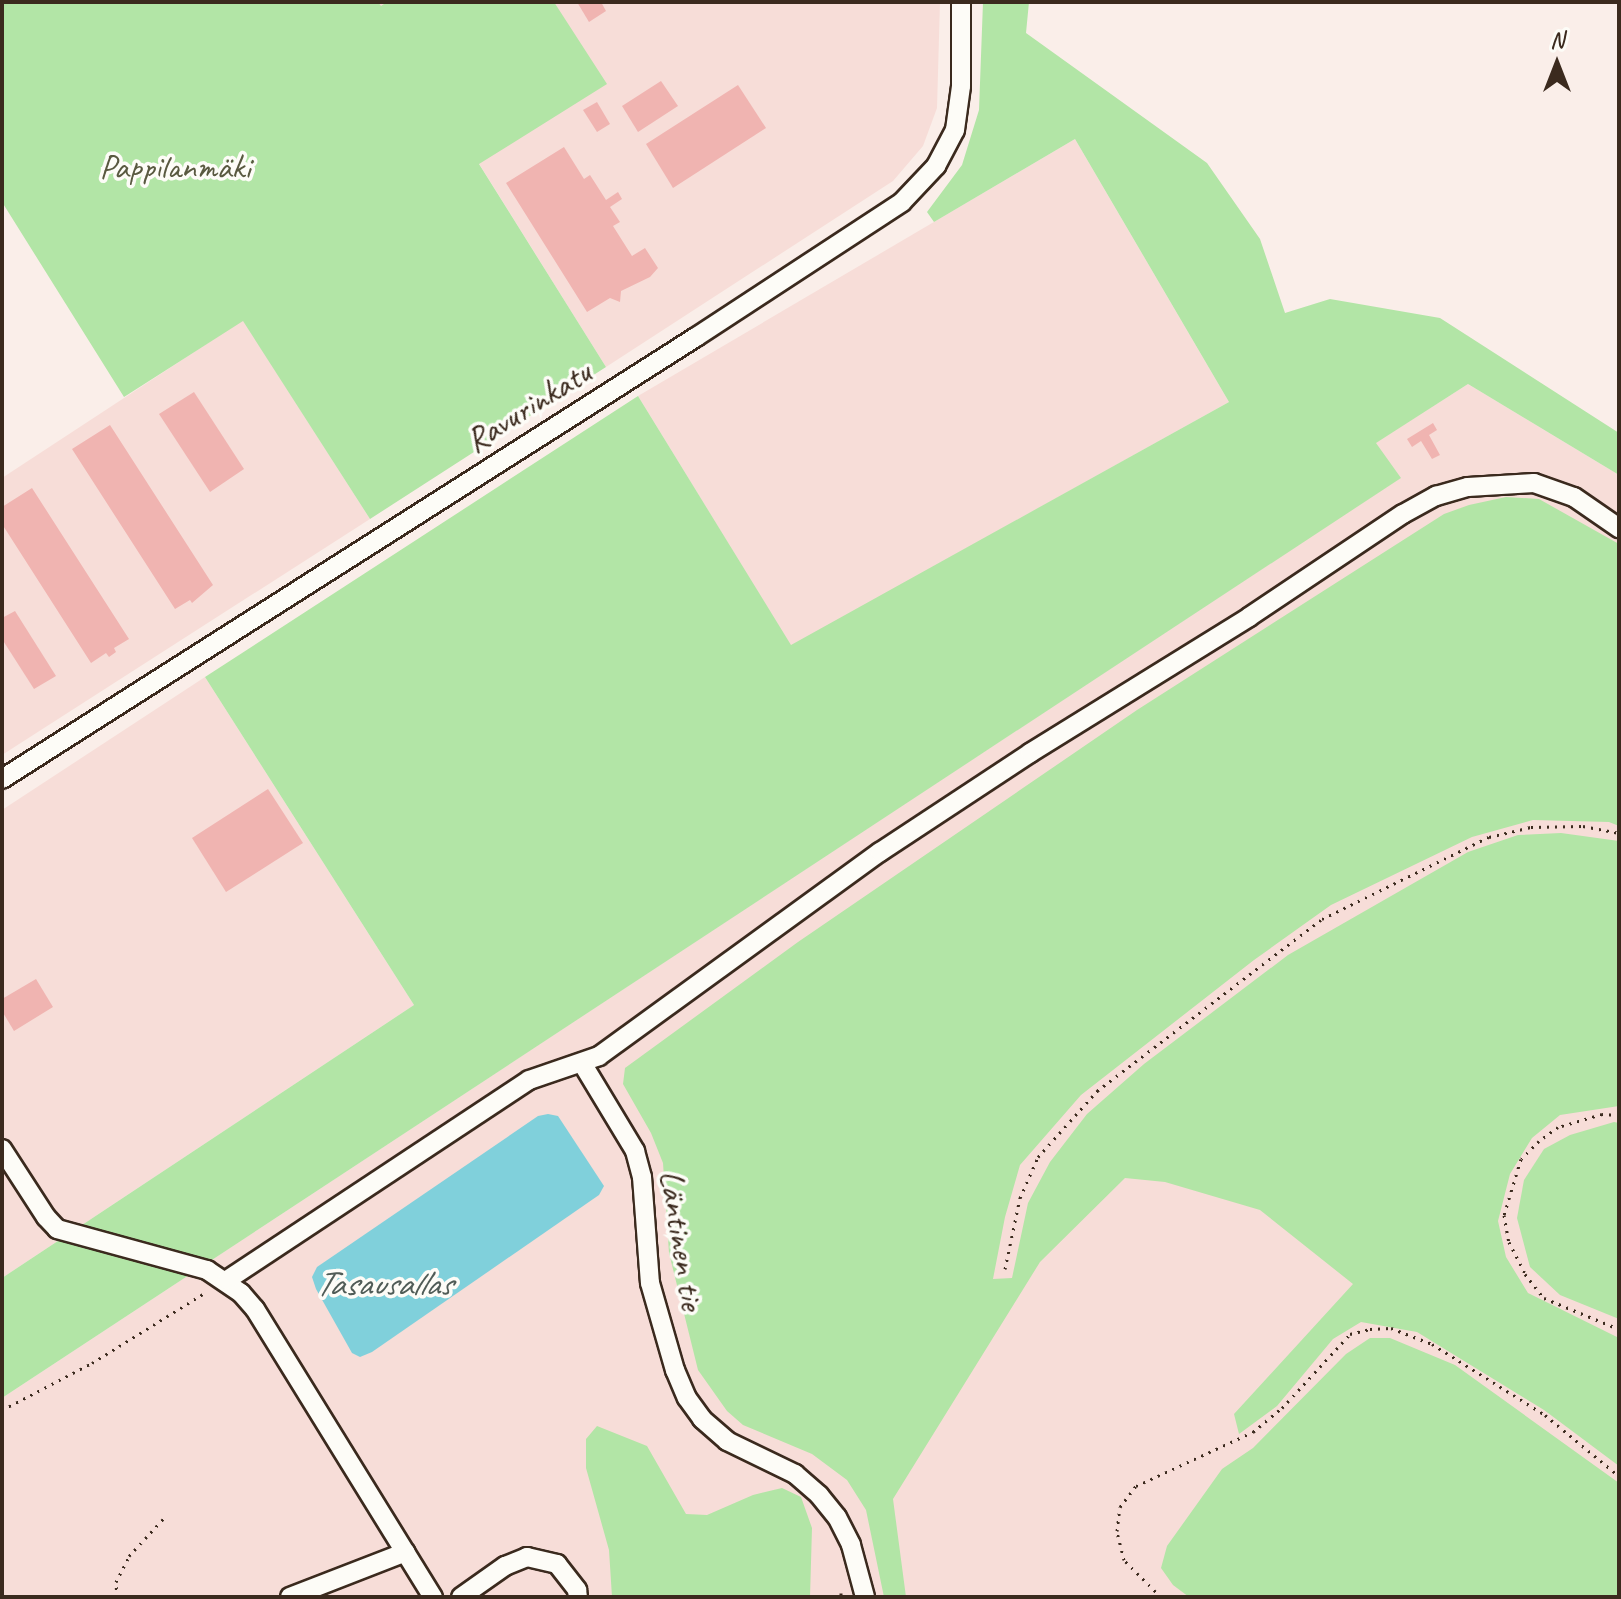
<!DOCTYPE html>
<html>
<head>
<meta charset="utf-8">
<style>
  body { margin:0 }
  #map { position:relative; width:1621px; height:1599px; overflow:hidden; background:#faeee9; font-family:Caveat,sans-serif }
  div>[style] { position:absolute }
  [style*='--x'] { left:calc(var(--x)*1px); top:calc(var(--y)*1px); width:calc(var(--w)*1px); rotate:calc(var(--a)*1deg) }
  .built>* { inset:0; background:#f7ddd8 }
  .green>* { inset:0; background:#b2e5a6 }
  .water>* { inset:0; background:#80d0db }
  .building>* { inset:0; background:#f0b4b1 }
  .path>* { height:3px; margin-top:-1.5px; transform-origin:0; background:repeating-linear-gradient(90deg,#3b2a1e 0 2px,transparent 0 8px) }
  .roads { filter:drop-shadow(2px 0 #3b2a1e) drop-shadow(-2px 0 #3b2a1e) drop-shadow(0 2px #3b2a1e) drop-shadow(0 -2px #3b2a1e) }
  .minor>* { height:18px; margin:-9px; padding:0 9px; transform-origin:9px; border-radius:9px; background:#fdfcf7 }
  span { translate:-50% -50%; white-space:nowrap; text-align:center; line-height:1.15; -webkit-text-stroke:7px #fdfcf7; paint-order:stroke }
  .park-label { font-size:34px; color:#595940 }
  .street-label { font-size:34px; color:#3b2a1e }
  .water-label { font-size:36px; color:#505c57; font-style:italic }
  .frame { position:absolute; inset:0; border:4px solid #3b2a1e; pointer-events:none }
  .north { position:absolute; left:1517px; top:24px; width:80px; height:80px; -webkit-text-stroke:6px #fdfcf7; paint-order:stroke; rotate:0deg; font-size:22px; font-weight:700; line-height:32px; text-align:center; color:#3b2a1e }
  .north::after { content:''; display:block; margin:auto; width:28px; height:36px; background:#3b2a1e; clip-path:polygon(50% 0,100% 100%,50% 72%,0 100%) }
</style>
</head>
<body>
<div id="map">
  <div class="built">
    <i style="clip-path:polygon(378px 2px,940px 2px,937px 108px,923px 146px,893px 181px,606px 367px)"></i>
    <i style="clip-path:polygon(1075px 139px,1229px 402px,791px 646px,638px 396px)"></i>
    <i style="clip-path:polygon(243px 320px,370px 519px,2px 755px,2px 478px)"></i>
    <i style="clip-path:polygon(1468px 384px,1619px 475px,1619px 1597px,2px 1597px,2px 1398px,1400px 478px,1375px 443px)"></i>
    <i style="clip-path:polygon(205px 677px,414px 1005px,2px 1278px,2px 810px)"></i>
  </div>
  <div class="green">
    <i style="clip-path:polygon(2px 2px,378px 2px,381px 6px,387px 2px,554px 2px,607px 84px,479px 164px,606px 367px,370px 519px,243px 321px,124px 397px,2px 202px)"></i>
    <i style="clip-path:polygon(983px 2px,1029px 2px,1026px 33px,1207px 163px,1260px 239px,1285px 313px,1330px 299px,1440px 318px,1619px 433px,1619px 475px,1468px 384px,1376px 443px,1401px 478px,2px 1398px,2px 1278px,414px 1005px,205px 677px,638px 396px,791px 645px,1229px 402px,1075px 139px,934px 222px,927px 212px,962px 165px,979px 110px)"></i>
    <i style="clip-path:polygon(1506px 497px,1539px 499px,1619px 544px,1619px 826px,1609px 822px,1533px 820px,1472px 837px,1331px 905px,1254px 960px,1081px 1095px,1020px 1165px,1005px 1217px,993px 1279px,1012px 1278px,1028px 1203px,1050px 1162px,1087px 1114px,1144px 1064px,1288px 955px,1468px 852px,1518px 835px,1561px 833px,1619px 841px,1619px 1106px,1560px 1115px,1532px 1138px,1510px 1174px,1498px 1221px,1506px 1257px,1528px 1293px,1619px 1338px,1619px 1466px,1544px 1410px,1417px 1332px,1361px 1322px,1333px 1339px,1277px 1406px,1239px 1434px,1234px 1414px,1353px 1284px,1260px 1210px,1165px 1182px,1125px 1178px,1040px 1262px,893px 1499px,906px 1597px,884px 1597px,866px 1510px,847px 1480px,812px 1454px,743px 1425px,727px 1411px,698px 1370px,669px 1253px,663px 1163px,651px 1133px,623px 1084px,625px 1068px,798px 942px,1137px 710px,1444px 514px,1469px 505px)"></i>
    <i style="clip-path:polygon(1614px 1122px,1619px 1123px,1619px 1319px,1560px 1295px,1530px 1267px,1517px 1218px,1524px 1180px,1544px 1149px,1570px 1135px)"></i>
    <i style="clip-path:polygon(1370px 1338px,1390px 1338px,1455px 1365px,1619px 1483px,1619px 1597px,1189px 1597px,1173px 1585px,1161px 1568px,1167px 1546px,1222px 1469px,1253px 1448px,1346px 1354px)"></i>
    <i style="clip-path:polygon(597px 1426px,647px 1446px,686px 1514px,707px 1515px,753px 1495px,782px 1488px,801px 1497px,812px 1528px,810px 1597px,612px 1597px,609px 1550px,586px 1468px,586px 1439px)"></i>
  </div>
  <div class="water">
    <i style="clip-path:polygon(548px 1114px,558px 1116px,604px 1186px,599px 1195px,372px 1352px,360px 1357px,352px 1353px,316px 1289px,312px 1277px,317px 1267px,538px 1116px)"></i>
  </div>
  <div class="building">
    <i style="clip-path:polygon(577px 2px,601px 2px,606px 11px,589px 22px)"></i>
    <i style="clip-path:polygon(661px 81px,678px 106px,638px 132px,622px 106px)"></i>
    <i style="clip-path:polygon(738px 85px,766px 128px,673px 188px,646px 144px)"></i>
    <i style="clip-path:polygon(597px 102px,610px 124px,597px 132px,583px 110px)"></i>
    <i style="clip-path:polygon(564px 147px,584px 179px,590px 175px,606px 200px,618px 192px,622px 199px,610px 207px,620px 222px,613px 226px,632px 256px,645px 248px,658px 268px,650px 277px,621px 291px,620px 302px,610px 298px,587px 312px,506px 183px)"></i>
    <i style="clip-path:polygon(194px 392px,244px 469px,210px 492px,159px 414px)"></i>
    <i style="clip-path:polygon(1433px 423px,1437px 430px,1429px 435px,1440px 455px,1432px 459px,1421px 441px,1412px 447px,1407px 439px)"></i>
    <i style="clip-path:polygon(110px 425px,213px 585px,192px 603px,190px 600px,175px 609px,72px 449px)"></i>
    <i style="clip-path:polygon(32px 488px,129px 639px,114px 648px,116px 652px,109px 657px,106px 653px,91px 663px,2px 524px,2px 507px)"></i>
    <i style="clip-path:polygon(15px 611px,56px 676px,34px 689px,2px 639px,2px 618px)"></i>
    <i style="clip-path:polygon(268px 789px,303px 843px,226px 892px,192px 838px)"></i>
    <i style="clip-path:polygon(36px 979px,53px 1007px,14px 1031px,2px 1011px,2px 999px)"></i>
  </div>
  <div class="path">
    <i style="--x:1619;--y:1115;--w:17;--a:-177"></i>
    <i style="--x:1602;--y:1114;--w:46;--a:163.5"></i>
    <i style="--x:1558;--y:1127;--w:24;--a:144"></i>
    <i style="--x:1539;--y:1141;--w:25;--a:135"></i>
    <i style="--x:1521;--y:1159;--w:59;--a:106.9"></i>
    <i style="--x:1504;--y:1215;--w:27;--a:80"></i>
    <i style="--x:1509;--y:1242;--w:36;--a:63"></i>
    <i style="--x:1525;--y:1274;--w:31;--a:52"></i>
    <i style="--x:1544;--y:1298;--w:81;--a:22.5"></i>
    <i style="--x:1005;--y:1269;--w:73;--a:-78.1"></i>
    <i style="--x:1020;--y:1198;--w:45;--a:-66.3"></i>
    <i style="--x:1038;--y:1157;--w:89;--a:-48.2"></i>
    <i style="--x:1097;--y:1091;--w:283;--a:-37.4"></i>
    <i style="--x:1322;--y:919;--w:186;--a:-26.2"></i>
    <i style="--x:1489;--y:837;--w:43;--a:-13.4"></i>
    <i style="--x:1531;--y:827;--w:52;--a:-1.1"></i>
    <i style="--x:1583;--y:826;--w:37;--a:11"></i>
    <i style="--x:2;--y:1410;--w:102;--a:-27.6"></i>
    <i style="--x:92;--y:1363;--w:134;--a:-31.9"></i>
    <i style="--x:841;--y:1593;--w:4;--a:90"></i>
    <i style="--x:117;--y:1597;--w:15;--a:-94"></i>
    <i style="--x:116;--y:1582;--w:29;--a:-63"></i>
    <i style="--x:129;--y:1556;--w:52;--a:-47.4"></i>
    <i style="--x:1161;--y:1597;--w:52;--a:-135"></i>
    <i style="--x:1124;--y:1560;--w:30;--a:-104"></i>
    <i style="--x:1117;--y:1531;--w:24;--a:-83"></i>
    <i style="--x:1120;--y:1507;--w:26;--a:-53"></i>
    <i style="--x:1136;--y:1486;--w:129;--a:-24.8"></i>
    <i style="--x:1253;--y:1432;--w:38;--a:-40"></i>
    <i style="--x:1282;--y:1408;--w:100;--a:-47.4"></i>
    <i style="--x:1350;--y:1334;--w:21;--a:-14"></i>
    <i style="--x:1370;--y:1329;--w:21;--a:-3"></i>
    <i style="--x:1391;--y:1328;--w:44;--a:21.3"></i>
    <i style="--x:1432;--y:1344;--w:133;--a:32.1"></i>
    <i style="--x:1545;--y:1415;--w:96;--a:39.5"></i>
  </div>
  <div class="roads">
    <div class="minor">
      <i style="--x:2;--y:779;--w:823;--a:-32.49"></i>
      <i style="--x:696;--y:337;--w:246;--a:-33.2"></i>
      <i style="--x:902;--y:202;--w:50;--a:-46.6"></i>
      <i style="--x:936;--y:166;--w:41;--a:-62.2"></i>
      <i style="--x:955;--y:130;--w:44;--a:-82.2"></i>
      <i style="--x:961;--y:86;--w:84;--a:-90"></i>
      <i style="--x:582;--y:1063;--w:103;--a:58.9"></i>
      <i style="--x:635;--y:1151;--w:27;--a:75"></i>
      <i style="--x:642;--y:1177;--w:106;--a:85.7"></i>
      <i style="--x:650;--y:1283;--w:91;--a:74"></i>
      <i style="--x:675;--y:1370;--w:30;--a:67"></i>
      <i style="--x:687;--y:1398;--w:26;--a:54"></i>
      <i style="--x:702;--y:1419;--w:33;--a:41"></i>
      <i style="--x:727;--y:1441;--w:76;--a:25.9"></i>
      <i style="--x:795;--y:1474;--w:32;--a:41"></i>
      <i style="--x:819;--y:1495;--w:28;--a:51"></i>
      <i style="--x:837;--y:1517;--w:31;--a:63"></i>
      <i style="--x:851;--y:1545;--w:54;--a:74.9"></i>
      <i style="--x:2;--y:1149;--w:81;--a:57.1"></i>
      <i style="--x:46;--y:1217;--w:16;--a:47"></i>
      <i style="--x:57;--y:1229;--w:156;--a:15.3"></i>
      <i style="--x:207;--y:1270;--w:41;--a:34.1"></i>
      <i style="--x:241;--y:1293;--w:21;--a:49"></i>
      <i style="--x:255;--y:1309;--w:339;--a:58.3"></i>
      <i style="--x:227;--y:1280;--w:362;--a:-33.5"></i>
      <i style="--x:529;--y:1080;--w:74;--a:-18.9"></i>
      <i style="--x:599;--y:1056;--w:347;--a:-36"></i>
      <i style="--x:880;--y:852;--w:180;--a:-33.4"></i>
      <i style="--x:1030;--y:753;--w:258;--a:-31.8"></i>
      <i style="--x:1249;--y:617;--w:185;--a:-33.8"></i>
      <i style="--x:1403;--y:514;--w:38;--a:-29"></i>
      <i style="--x:1436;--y:496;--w:33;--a:-16"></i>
      <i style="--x:1468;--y:487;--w:66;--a:-3.5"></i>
      <i style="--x:1534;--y:483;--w:42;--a:19.3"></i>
      <i style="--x:1574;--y:497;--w:55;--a:34.6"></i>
      <i style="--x:290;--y:1597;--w:124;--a:-21.2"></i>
      <i style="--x:461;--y:1597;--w:54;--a:-35.2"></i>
      <i style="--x:505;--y:1566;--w:24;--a:-22"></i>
      <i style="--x:527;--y:1557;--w:31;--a:13"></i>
      <i style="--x:557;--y:1564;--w:33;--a:52"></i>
      <i style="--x:577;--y:1590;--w:7;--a:82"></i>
    </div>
  </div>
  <div class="park-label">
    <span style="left:175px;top:167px">Pappilanmäki</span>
  </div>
  <div class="street-label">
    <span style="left:528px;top:406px;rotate:-32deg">Ravurinkatu</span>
    <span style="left:682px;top:1240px;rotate:81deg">Läntinen tie</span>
  </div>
  <div class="water-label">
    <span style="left:383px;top:1284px">Tasausallas</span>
  </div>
  <div class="frame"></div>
  <div class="north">N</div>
</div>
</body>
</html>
